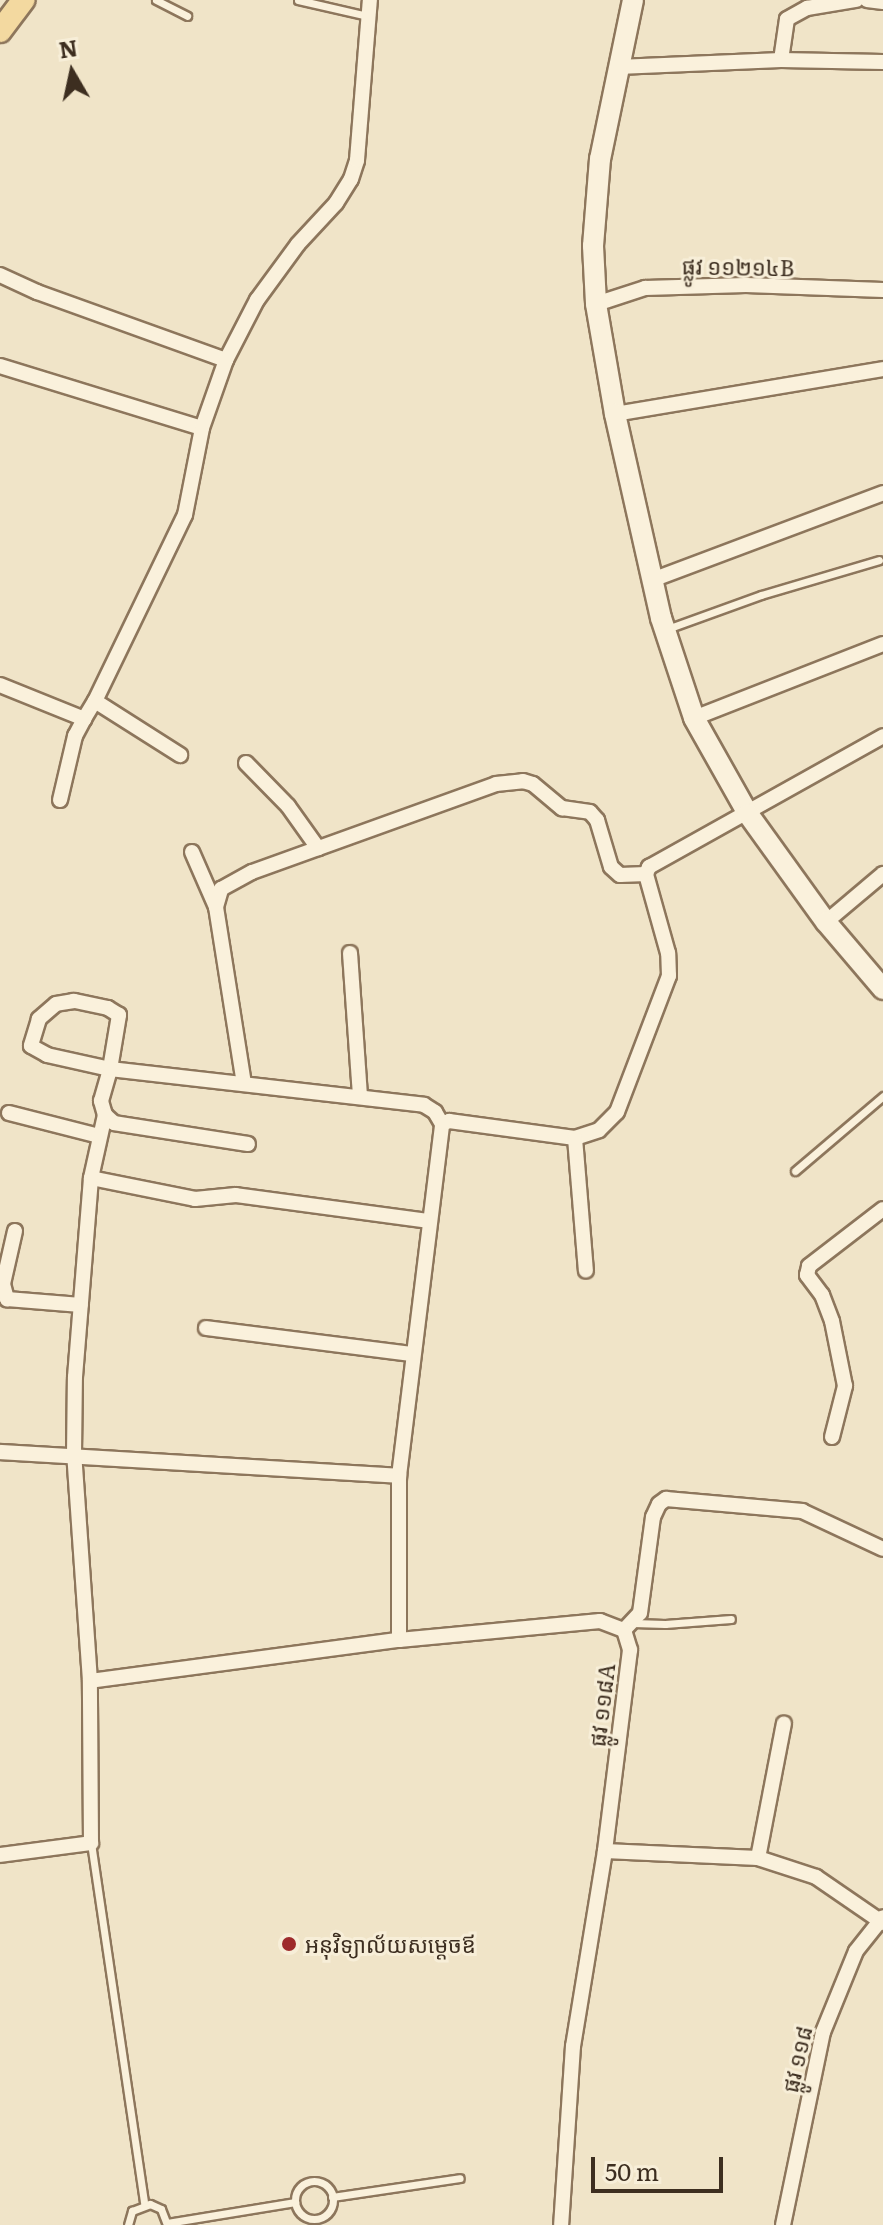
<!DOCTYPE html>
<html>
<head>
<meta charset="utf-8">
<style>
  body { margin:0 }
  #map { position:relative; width:883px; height:2225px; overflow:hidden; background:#f0e4c8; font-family:Literata,"Noto Sans Khmer",serif }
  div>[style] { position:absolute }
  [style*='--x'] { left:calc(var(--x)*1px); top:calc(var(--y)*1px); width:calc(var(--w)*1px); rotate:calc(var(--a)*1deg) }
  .roads { filter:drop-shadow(2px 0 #8d765c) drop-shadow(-2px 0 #8d765c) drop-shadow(0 2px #8d765c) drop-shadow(0 -2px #8d765c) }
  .lane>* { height:7px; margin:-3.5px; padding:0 3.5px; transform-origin:3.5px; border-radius:3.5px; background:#faf1dc }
  .lane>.ring { margin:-3.5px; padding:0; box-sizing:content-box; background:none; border:7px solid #faf1dc; border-radius:50% }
  .street>* { height:14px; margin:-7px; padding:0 7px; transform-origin:7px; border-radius:7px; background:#faf1dc }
  .secondary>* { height:20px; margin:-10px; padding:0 10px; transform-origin:10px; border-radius:10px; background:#faf1dc }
  .primary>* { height:22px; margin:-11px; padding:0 11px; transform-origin:11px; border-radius:11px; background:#f3d9a0 }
  .dots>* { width:22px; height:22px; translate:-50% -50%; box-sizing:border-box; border:4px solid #f7eed8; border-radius:50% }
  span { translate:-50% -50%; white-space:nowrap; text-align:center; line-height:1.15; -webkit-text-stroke:6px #f7eed8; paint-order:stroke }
  .street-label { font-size:22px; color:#3d2e20 }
  .poi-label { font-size:22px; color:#3d2e20 }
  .left { translate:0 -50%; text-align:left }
  .north { position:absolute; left:32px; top:32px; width:80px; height:80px; -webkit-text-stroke:6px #f7eed8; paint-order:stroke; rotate:351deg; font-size:22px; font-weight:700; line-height:32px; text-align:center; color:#3d2e20 }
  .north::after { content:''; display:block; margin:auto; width:28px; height:36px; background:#3d2e20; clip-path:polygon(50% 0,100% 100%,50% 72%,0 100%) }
  .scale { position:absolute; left:591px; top:2157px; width:132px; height:36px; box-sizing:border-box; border:4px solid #3d2e20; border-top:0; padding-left:10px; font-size:24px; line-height:28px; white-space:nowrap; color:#3d2e20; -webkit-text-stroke:6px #f7eed8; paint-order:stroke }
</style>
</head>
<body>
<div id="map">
  <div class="roads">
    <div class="lane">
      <i style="--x:156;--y:0;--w:35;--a:27"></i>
      <i style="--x:298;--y:0;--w:72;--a:12.9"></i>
      <i style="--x:667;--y:629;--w:100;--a:-19.9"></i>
      <i style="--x:761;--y:595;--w:123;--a:-16.5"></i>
      <i style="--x:795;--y:1171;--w:116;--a:-40.4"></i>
      <i style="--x:633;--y:1623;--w:32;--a:2"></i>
      <i style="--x:665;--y:1624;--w:66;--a:-4.3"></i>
      <i style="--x:91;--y:1843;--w:365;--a:81.6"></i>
      <i class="ring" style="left:295px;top:2181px;width:31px;height:31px"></i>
      <i style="--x:332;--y:2197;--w:129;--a:-8.4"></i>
      <i style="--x:167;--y:2223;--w:130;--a:-9.3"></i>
      <i style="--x:128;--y:2225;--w:15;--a:-74"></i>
      <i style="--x:132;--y:2211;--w:19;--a:-21"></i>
      <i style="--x:150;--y:2204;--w:12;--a:24"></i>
      <i style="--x:161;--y:2209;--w:17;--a:69"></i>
    </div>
    <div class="street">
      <i style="--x:867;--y:0;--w:16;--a:7"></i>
      <i style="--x:781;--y:60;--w:41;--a:-81.7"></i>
      <i style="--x:787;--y:19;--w:23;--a:-29"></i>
      <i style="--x:807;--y:8;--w:50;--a:-9.3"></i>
      <i style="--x:618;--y:67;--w:163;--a:-2.5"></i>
      <i style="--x:781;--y:60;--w:102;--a:1.1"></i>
      <i style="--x:0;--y:275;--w:41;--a:24.7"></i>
      <i style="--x:37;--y:292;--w:201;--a:19.8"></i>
      <i style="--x:596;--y:304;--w:52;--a:-18.1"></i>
      <i style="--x:645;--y:288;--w:101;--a:-1.7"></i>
      <i style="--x:746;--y:285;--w:137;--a:2.1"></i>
      <i style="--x:0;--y:366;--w:211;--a:17.1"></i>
      <i style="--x:615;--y:414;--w:272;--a:-9.5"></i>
      <i style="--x:652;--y:580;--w:247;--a:-20.6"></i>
      <i style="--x:0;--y:685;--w:91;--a:22"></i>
      <i style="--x:84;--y:719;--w:21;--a:-59"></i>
      <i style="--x:95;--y:701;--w:207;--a:-64.2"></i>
      <i style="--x:185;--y:515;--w:89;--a:-78.9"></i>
      <i style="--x:202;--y:428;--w:72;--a:-70.6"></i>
      <i style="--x:226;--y:360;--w:68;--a:-62.7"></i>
      <i style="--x:257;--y:300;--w:69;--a:-53.8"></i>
      <i style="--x:298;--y:244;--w:56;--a:-47.2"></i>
      <i style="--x:336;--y:203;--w:28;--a:-58"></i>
      <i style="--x:351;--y:179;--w:20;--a:-72"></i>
      <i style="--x:357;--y:160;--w:161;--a:-85.4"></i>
      <i style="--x:95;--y:701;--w:101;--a:32.4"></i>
      <i style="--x:694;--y:718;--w:203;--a:-21.4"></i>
      <i style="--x:246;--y:763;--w:60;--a:45.7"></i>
      <i style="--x:288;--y:806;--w:52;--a:54.5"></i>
      <i style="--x:60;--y:800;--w:66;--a:-76.8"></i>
      <i style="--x:75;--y:736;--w:19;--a:-62"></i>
      <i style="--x:192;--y:852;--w:60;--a:66.4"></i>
      <i style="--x:216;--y:907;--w:179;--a:81"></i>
      <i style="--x:216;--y:907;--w:19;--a:-74"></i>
      <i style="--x:221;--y:889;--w:35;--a:-29"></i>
      <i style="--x:252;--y:872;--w:259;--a:-19.8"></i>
      <i style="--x:496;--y:784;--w:27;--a:-6"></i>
      <i style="--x:523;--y:781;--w:10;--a:17"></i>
      <i style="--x:533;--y:784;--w:38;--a:40"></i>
      <i style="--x:562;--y:808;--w:28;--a:8"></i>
      <i style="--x:590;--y:812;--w:11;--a:49"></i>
      <i style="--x:597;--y:820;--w:49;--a:73.4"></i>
      <i style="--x:611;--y:867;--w:12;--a:42"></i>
      <i style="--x:620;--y:875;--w:26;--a:-2"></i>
      <i style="--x:646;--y:874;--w:8;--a:-67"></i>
      <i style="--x:649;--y:867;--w:268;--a:-29.2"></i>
      <i style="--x:826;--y:922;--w:75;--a:-40.1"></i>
      <i style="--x:350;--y:953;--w:143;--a:86"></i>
      <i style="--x:9;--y:1113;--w:93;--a:14.3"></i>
      <i style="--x:442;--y:1124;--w:8;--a:-23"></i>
      <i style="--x:449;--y:1121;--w:127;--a:7.7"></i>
      <i style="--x:575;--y:1138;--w:25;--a:-18"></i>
      <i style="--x:599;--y:1130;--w:25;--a:-45"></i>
      <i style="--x:617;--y:1112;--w:146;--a:-69.1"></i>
      <i style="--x:669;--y:976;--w:23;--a:-92"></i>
      <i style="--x:668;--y:953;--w:82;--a:-105.6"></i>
      <i style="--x:575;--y:1138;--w:133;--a:85.3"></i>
      <i style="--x:248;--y:1144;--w:136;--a:-171.1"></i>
      <i style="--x:114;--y:1123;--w:12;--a:-138"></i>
      <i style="--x:105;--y:1115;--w:15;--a:-106"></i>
      <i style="--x:101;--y:1101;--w:33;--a:-74"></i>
      <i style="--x:110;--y:1069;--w:55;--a:-80.5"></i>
      <i style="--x:119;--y:1015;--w:13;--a:-148"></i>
      <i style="--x:108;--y:1008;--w:35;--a:-168"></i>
      <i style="--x:74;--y:1001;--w:18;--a:171"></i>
      <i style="--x:56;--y:1004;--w:23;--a:139"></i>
      <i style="--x:39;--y:1019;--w:28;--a:107"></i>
      <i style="--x:31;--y:1046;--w:18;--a:29"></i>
      <i style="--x:47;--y:1055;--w:65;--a:12.5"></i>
      <i style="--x:110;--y:1069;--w:316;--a:6.5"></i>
      <i style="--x:424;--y:1105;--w:13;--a:32"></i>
      <i style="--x:435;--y:1112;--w:14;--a:60"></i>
      <i style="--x:91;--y:1178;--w:106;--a:11.4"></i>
      <i style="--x:195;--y:1199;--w:41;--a:-5.6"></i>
      <i style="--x:236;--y:1195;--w:194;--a:7.7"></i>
      <i style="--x:15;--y:1231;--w:54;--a:102.8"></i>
      <i style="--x:3;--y:1284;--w:16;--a:75"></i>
      <i style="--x:7;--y:1299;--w:74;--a:4.6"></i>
      <i style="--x:206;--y:1328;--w:208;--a:7.2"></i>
      <i style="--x:832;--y:1437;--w:53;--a:-75.7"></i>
      <i style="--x:845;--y:1386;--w:66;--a:-101.3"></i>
      <i style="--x:832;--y:1321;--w:28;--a:-111"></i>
      <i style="--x:822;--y:1295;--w:25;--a:-127"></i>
      <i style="--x:807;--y:1275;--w:9;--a:-77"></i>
      <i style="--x:809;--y:1266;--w:93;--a:-37.6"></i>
      <i style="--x:0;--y:1452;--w:400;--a:3.4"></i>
      <i style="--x:624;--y:1630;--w:23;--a:-47"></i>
      <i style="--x:640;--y:1613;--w:97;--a:-82.3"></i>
      <i style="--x:653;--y:1517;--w:14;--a:-65"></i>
      <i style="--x:659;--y:1504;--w:9;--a:-36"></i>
      <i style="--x:666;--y:1499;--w:137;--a:5"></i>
      <i style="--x:802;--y:1511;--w:89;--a:25.1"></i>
      <i style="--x:399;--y:1640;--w:164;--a:-90"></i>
      <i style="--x:399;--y:1476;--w:355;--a:-83"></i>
      <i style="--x:90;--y:1681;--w:312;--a:-7.6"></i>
      <i style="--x:399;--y:1640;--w:202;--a:-5.4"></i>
      <i style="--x:600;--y:1621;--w:26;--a:21"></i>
      <i style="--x:624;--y:1630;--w:21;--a:73"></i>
      <i style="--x:630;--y:1650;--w:203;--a:97.1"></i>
      <i style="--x:605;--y:1851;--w:198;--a:99.3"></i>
      <i style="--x:573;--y:2046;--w:179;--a:93.8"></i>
      <i style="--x:605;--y:1851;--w:153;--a:2.6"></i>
      <i style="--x:758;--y:1858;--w:61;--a:18.1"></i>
      <i style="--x:816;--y:1877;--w:81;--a:34.5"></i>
      <i style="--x:0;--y:1855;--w:92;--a:-7.5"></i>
      <i style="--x:91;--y:1843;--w:162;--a:-90.4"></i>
      <i style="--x:90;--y:1681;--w:228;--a:-94"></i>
      <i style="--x:74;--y:1454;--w:77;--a:-89.3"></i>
      <i style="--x:75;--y:1377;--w:200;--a:-85.4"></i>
      <i style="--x:91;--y:1178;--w:65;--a:-77.5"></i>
      <i style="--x:758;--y:1858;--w:137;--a:-79.1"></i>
      <i style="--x:783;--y:2225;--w:197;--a:-78.3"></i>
      <i style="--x:823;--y:2032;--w:87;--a:-67.8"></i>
      <i style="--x:856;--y:1951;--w:43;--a:-51.5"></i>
    </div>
    <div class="secondary">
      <i style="--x:633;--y:0;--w:162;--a:101.7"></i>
      <i style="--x:600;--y:159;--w:87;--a:94.6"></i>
      <i style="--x:593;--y:246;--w:58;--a:87"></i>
      <i style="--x:596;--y:304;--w:112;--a:80.2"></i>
      <i style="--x:615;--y:414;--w:209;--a:77.3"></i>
      <i style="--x:661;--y:618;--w:105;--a:71.7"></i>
      <i style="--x:694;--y:718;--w:110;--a:60.6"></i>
      <i style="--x:748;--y:814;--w:133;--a:54.2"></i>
      <i style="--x:826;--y:922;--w:88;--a:49.6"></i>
    </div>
    <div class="primary">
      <i style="--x:0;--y:31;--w:39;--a:-53"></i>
    </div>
  </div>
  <div class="dots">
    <i style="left:289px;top:1944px;background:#9e2a2b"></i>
  </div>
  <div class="street-label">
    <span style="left:738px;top:266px;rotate:1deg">ផ្លូវ ១១២១៤B</span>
    <span style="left:601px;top:1705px;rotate:-83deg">ផ្លូវ ១១៨A</span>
    <span style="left:796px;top:2059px;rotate:-77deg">ផ្លូវ ១១៨</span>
  </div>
  <div class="poi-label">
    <span class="left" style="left:305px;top:1944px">អនុវិទ្យាល័យសម្តេចឪ</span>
  </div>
  <div class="north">N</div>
  <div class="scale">50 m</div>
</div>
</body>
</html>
